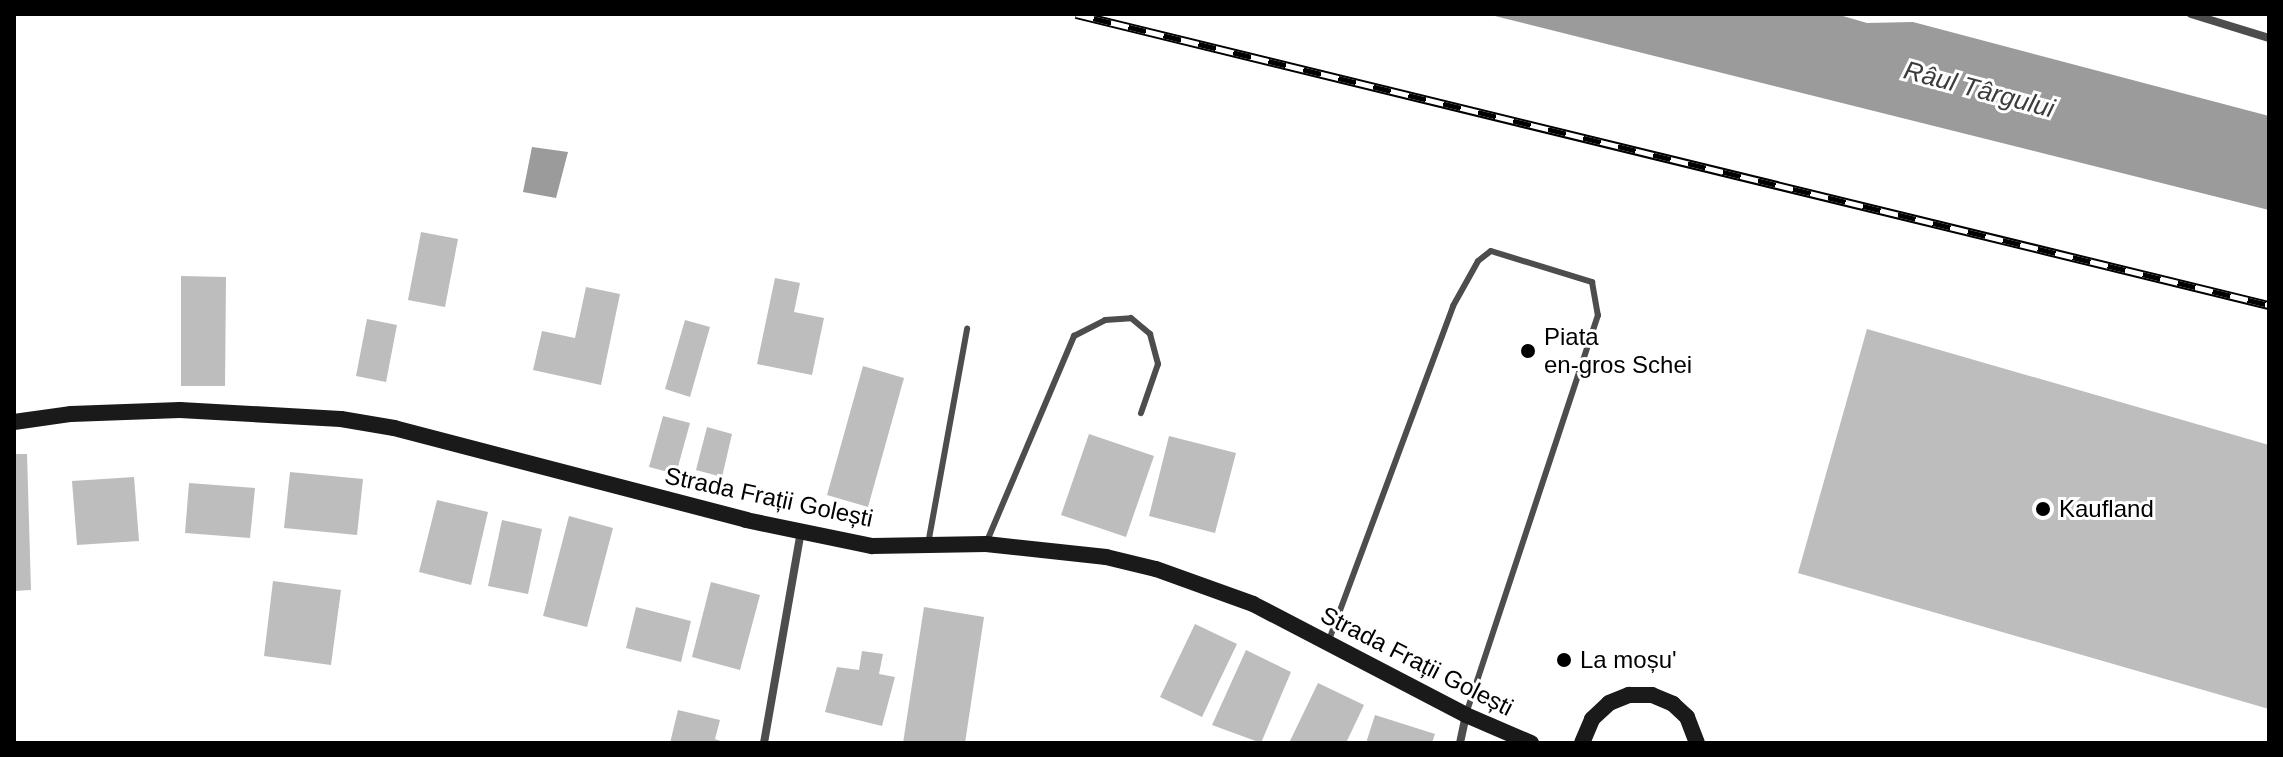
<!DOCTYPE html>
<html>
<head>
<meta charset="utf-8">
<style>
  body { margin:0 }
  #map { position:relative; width:2283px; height:757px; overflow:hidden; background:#fff; font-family:Helvetica,sans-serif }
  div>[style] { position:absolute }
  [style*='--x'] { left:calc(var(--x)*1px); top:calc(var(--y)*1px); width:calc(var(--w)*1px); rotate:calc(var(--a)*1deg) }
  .water>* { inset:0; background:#9b9b9b }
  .building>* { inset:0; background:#bdbdbd }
  .lane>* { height:6px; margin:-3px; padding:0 3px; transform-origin:3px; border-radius:3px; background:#4d4d4d }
  .street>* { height:8px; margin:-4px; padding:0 4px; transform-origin:4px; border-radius:4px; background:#4d4d4d }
  .secondary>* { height:16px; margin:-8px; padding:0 8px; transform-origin:8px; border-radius:8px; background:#1a1a1a }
  .rail>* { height:9px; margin-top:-4.5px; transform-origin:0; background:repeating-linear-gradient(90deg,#fff 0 18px,#000 0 36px); box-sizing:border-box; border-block:2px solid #000 }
  .dots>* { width:22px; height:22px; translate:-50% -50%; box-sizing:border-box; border:4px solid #fff; border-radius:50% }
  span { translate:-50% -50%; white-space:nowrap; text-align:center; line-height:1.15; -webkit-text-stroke:6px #fff; paint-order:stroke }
  .poi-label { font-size:24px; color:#000 }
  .left { translate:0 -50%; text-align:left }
  .street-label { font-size:24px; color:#000 }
  .water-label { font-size:26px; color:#3c3c3c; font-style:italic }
  .frame { position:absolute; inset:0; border:16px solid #000; pointer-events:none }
</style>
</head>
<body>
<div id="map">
  <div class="water">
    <i style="clip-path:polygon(1487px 14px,1836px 14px,1867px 23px,1913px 22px,2269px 116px,2269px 210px)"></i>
    <i style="clip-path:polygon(532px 147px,568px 152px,556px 198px,523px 192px)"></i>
  </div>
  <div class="building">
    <i style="clip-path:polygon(421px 232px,458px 239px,445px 307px,408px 300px)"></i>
    <i style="clip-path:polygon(181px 276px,226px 277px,225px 386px,181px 386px)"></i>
    <i style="clip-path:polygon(775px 278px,800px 283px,794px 312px,824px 318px,812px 375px,757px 364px)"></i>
    <i style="clip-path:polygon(586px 287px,620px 294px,601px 385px,533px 370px,542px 331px,575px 338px)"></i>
    <i style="clip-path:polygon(367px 319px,397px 325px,386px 382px,356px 376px)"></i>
    <i style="clip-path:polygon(685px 320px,710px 327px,690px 397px,665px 389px)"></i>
    <i style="clip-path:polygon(1867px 329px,2269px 445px,2269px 709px,1798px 573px)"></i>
    <i style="clip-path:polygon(863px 366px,904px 378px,868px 507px,827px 495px)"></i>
    <i style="clip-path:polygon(663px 416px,690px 423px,676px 474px,649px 467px)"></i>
    <i style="clip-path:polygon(707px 427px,732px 434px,722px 477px,696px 470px)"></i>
    <i style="clip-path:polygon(1089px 434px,1154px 456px,1126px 537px,1061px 515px)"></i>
    <i style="clip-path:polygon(1169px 436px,1236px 453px,1215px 533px,1149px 516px)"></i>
    <i style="clip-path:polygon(14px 454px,27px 454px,31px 590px,14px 591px)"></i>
    <i style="clip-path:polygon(290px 472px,363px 479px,357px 535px,284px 528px)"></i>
    <i style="clip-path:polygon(134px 477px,139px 541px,77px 545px,72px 481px)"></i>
    <i style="clip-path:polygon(189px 483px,255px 488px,250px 538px,185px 533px)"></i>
    <i style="clip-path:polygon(437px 500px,488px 512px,471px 585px,419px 572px)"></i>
    <i style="clip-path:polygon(569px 516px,613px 528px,587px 627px,543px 616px)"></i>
    <i style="clip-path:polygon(502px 520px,542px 529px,528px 594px,488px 586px)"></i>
    <i style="clip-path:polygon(273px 581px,341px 590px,331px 665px,264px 656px)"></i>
    <i style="clip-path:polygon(711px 582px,760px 595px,740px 670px,692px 657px)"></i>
    <i style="clip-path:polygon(636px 607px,691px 621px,681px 662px,626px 648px)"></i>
    <i style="clip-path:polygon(924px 607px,984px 617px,965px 743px,903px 743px)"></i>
    <i style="clip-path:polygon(1195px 624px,1237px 644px,1202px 717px,1160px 697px)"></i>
    <i style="clip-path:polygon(1246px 650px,1291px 672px,1261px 743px,1212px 725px)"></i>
    <i style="clip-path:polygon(862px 651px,883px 654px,879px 674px,895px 677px,882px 726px,825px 712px,837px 667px,859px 670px)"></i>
    <i style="clip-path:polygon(1318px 683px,1364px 705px,1346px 743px,1289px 743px)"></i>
    <i style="clip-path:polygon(678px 710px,720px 720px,715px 739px,726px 743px,670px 743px)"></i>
    <i style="clip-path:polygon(1375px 715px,1435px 734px,1432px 743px,1366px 743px)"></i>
  </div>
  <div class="lane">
    <i style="--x:987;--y:541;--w:223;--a:-67"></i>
    <i style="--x:1074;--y:336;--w:35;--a:-27"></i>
    <i style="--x:1105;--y:320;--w:26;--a:-4"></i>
    <i style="--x:1131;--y:318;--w:25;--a:40"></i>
    <i style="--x:1150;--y:334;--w:31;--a:75"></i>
    <i style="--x:1158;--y:364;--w:52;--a:109.1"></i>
    <i style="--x:928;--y:544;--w:219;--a:-79.7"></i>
    <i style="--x:1329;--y:640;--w:356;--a:-69.6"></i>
    <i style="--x:1453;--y:306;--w:51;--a:-60.9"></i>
    <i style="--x:1478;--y:261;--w:16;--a:-38"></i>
    <i style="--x:1491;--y:251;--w:106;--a:17.1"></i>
    <i style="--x:1592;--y:282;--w:34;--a:80"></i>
    <i style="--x:1598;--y:315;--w:417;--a:108.3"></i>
  </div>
  <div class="street">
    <i style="--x:2191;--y:14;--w:82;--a:17.1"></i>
    <i style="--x:764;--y:743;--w:214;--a:-80.1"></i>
    <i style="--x:1460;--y:743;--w:29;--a:-78"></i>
  </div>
  <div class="secondary">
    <i style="--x:14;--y:422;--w:58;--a:-8"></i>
    <i style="--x:71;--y:414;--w:109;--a:-2.1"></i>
    <i style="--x:180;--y:410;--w:161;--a:3.2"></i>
    <i style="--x:341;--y:419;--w:54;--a:9.6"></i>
    <i style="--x:394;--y:428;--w:364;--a:14.6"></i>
    <i style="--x:746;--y:520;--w:129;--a:11.7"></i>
    <i style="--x:872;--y:546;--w:114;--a:-1"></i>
    <i style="--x:986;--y:544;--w:121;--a:6.2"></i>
    <i style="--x:1106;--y:557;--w:51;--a:13.5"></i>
    <i style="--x:1156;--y:569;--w:103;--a:19.8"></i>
    <i style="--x:1253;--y:604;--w:240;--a:27.5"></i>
    <i style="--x:1466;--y:715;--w:71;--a:23.3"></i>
    <i style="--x:1582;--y:743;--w:26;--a:-67"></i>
    <i style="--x:1592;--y:719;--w:23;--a:-43"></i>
    <i style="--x:1609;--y:703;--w:22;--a:-22"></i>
    <i style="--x:1629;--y:695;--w:23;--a:0"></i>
    <i style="--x:1652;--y:695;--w:23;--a:23"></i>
    <i style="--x:1673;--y:704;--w:19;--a:43"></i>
    <i style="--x:1687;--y:717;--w:28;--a:69"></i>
  </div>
  <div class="rail">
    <i style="--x:1076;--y:14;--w:1228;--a:13.71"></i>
  </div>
  <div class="dots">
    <i style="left:1528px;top:351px;background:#000"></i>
    <i style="left:2043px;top:509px;background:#000"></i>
    <i style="left:1564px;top:660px;background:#000"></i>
  </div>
  <div class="poi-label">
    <span class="left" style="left:1544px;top:351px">Piata<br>en-gros Schei</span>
    <span class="left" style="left:2059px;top:509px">Kaufland</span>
    <span class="left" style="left:1580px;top:660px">La moșu'</span>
  </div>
  <div class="street-label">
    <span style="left:769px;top:497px;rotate:12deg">Strada Frații Golești</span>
    <span style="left:1417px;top:661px;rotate:27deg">Strada Frații Golești</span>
  </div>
  <div class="water-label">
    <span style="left:1979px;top:90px;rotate:15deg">Râul Târgului</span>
  </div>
  <div class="frame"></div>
</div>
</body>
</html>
